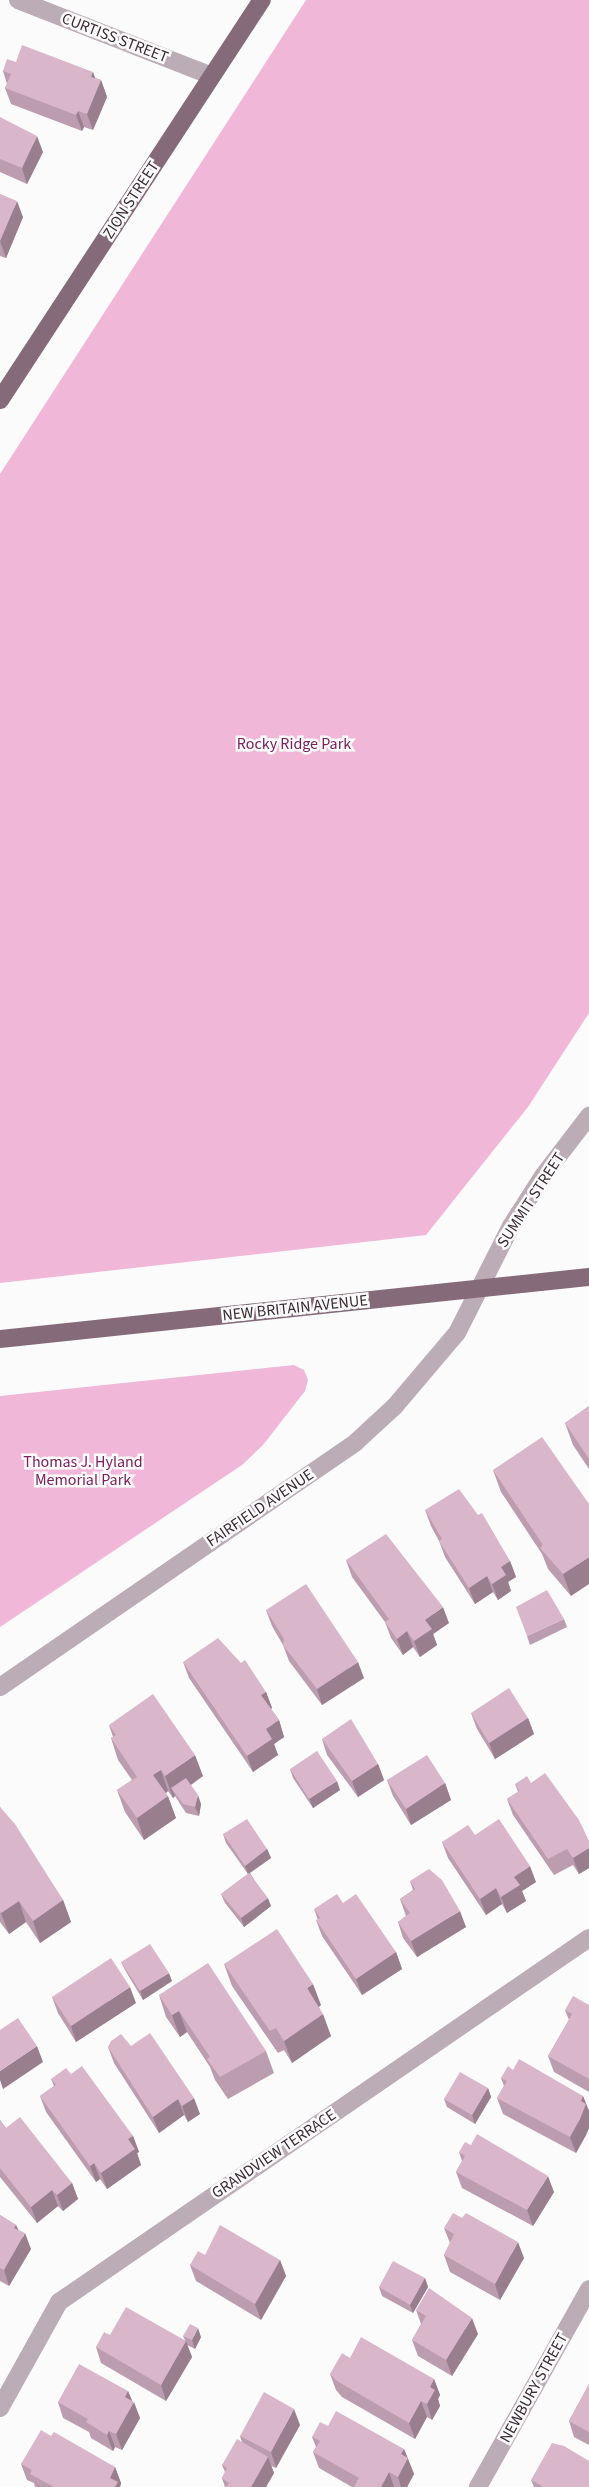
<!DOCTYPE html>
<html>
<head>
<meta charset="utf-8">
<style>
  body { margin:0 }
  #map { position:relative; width:589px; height:2487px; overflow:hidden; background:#fbfbfb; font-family:"Source Sans 3",sans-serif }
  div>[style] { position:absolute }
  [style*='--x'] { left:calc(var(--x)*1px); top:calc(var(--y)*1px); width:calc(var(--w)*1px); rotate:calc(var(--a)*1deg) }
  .green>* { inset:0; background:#f0b7d9 }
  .minor>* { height:18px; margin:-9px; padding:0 9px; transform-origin:9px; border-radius:9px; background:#bbacb5 }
  .major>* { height:18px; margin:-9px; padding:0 9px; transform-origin:9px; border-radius:9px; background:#856a7a }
  .wall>* { inset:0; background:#bb9daf }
  .shaded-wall>* { inset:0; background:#997f8e }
  .building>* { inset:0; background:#dab6cb }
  span { translate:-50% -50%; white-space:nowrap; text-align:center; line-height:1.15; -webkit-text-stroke:5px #fbfbfb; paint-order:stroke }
  .street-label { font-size:16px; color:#392b33 }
  .park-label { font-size:16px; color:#74235b }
</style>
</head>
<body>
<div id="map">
  <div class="green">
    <i style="clip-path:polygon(306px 0,589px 0,589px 1013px,528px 1107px,426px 1235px,0 1283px,0 474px)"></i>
    <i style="clip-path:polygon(294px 1365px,304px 1370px,308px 1380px,305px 1391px,263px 1445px,242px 1465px,0 1627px,0 1396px)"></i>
  </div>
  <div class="minor">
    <i style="--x:18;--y:0;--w:208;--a:21.4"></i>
    <i style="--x:0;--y:1687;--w:432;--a:-34.5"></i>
    <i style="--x:356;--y:1442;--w:53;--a:-42.7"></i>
    <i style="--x:395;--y:1406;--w:96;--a:-49.7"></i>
    <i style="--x:457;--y:1333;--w:120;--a:-63.2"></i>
    <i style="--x:511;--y:1226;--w:59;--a:-57.4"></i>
    <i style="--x:543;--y:1176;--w:76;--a:-52.5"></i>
    <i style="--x:0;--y:2408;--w:121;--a:-60.9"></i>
    <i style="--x:59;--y:2302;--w:643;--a:-34.48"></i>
    <i style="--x:478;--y:2487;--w:227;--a:-60.7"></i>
  </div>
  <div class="major">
    <i style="--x:0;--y:400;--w:478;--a:-56.8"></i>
    <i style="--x:0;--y:1339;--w:592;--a:-6.01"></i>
  </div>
  <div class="wall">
    <i style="clip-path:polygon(16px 62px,93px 72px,95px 78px,101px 80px,107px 97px,93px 130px,84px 127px,82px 131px,11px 104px,5px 88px,7px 84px,3px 71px)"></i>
    <i style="clip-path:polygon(0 117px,43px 152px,27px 184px,0 172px)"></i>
    <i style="clip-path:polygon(0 194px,23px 217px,6px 258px,0 256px)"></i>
    <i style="clip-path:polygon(589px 1406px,589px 1469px,573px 1445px,565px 1423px)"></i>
    <i style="clip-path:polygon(493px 1470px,589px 1504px,571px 1596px,548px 1569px,542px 1554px,501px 1492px)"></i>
    <i style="clip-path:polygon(425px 1510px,510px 1561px,516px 1577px,508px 1582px,511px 1591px,498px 1600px,493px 1592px,475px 1604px,445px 1557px,439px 1541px,431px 1526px)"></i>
    <i style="clip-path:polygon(346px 1560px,449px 1623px,433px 1634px,437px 1645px,420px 1657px,413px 1647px,403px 1655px,391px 1638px,385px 1622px,352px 1577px)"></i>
    <i style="clip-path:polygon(266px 1610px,364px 1678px,322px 1705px,289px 1661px,283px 1645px,272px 1626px)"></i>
    <i style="clip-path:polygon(564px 1619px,567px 1627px,530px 1645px,527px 1636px)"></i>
    <i style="clip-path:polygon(183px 1662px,266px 1692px,272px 1708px,271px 1709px,279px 1720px,284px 1737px,274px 1744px,278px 1755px,253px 1772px,189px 1678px)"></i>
    <i style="clip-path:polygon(471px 1713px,528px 1718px,534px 1734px,495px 1759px,477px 1729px)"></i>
    <i style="clip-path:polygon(109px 1725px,203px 1776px,191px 1785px,201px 1804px,199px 1816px,186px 1813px,175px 1796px,173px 1798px,168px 1791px,166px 1793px,176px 1818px,144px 1840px,125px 1812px,117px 1790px,132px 1780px,118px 1760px,111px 1738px,113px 1737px)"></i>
    <i style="clip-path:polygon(322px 1739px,378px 1764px,384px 1780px,358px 1797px,327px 1755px)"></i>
    <i style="clip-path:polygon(290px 1769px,340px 1790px,313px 1808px,293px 1778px)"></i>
    <i style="clip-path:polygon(387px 1780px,445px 1783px,451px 1800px,411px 1825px,393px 1796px)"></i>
    <i style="clip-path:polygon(531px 1783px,589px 1841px,589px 1868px,579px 1874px,573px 1865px,554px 1875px,513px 1815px,507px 1799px,518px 1792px,515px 1784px)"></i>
    <i style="clip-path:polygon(0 1807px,63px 1900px,71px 1922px,40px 1943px,26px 1922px,9px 1934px,0 1922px)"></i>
    <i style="clip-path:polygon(223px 1834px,267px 1849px,271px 1858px,250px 1873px,271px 1906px,244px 1927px,225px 1903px,221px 1894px,248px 1874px,226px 1843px)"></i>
    <i style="clip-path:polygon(475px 1835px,536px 1882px,522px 1891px,526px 1901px,507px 1913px,502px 1904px,486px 1915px,448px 1858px,442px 1842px)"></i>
    <i style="clip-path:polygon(410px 1881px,466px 1927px,417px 1957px,403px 1938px,398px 1922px,406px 1916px,400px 1899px,413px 1890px)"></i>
    <i style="clip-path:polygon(314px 1909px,396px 1952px,402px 1969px,362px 1995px,322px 1936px,316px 1920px,318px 1920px)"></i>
    <i style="clip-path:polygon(121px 1962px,172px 1981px,143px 2000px,125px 1970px)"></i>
    <i style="clip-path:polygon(224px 1964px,321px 2005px,319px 2007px,331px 2036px,292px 2063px,284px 2050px,278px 2053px,232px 1986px)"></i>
    <i style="clip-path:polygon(159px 1995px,266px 2051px,274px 2073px,228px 2099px,215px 2080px,210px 2067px,187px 2032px,180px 2037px,166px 2017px)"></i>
    <i style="clip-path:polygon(52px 1997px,136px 2003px,76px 2042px,58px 2013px)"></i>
    <i style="clip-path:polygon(589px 2005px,589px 2092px,554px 2072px,548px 2056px,569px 2020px,565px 2010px)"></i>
    <i style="clip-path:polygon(131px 2046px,200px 2114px,188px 2122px,184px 2115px,159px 2133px,114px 2063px,108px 2047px)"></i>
    <i style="clip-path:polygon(513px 2070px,583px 2096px,589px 2111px,589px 2128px,586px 2135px,576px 2153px,503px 2114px,497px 2098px,504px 2086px,501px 2078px)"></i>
    <i style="clip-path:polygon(71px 2074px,133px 2136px,139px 2152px,137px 2153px,141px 2165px,107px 2189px,100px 2179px,96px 2182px,46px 2112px,40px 2096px,54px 2086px,51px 2079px)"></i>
    <i style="clip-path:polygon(488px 2088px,491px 2097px,475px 2124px,447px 2107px,444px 2099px)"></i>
    <i style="clip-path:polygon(0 2120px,6px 2128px,72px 2183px,78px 2199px,63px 2211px,58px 2206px,37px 2223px,0 2177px)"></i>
    <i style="clip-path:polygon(459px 2152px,554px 2192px,533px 2226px,462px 2188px,456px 2172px,462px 2161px)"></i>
    <i style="clip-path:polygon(0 2215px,16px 2225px,18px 2229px,31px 2249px,9px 2286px,0 2281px)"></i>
    <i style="clip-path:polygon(444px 2228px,524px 2258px,500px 2300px,450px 2272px,444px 2255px,450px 2243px)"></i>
    <i style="clip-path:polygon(205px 2255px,280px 2260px,286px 2276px,261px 2320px,196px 2281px,190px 2265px)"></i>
    <i style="clip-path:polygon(425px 2278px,428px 2287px,413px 2313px,382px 2296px,379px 2287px)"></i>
    <i style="clip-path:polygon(416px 2310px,478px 2334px,452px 2376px,418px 2356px,412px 2340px,421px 2324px)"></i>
    <i style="clip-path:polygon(110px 2335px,185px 2340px,183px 2336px,201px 2337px,195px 2349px,187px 2345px,192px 2357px,166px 2401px,101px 2363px,96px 2347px)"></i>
    <i style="clip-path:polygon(350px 2358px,434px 2379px,440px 2395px,438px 2399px,440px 2406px,432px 2420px,427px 2417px,415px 2439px,342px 2397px,336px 2390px,330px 2374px)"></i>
    <i style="clip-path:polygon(589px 2384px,589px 2445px,574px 2437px,569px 2421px)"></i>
    <i style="clip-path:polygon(128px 2391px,140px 2418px,122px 2450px,115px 2447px,113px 2451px,91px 2438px,89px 2432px,63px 2418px,58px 2402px)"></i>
    <i style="clip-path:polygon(300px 2425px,276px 2468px,271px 2466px,274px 2473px,266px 2487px,225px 2487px,222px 2478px,225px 2472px,222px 2465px,242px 2442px,240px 2436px)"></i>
    <i style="clip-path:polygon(328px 2426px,404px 2449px,414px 2474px,407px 2487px,352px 2487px,319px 2468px,313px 2452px,316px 2447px,312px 2437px)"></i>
    <i style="clip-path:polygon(51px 2436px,115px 2467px,121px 2483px,120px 2487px,35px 2487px,34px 2483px,27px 2480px,21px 2464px)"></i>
    <i style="clip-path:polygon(531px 2480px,589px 2487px,534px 2487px)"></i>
  </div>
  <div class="shaded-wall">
    <i style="clip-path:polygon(93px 72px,98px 87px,101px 80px,107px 97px,93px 130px,87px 114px,91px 77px)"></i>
    <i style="clip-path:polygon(78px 111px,84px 127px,82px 131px,76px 115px)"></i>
    <i style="clip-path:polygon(37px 136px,43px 152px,27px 184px,22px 168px)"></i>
    <i style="clip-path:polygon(17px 201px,23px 217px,6px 258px,0 241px)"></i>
    <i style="clip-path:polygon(589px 1557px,589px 1584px,571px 1596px,563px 1574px)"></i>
    <i style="clip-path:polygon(510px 1561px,516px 1577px,508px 1582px,511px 1591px,498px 1600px,492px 1584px,501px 1567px)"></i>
    <i style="clip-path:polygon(487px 1576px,493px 1592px,475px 1604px,469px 1588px)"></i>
    <i style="clip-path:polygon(443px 1607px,449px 1623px,433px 1634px,437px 1645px,420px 1657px,414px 1641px,425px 1620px)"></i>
    <i style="clip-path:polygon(407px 1631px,413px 1647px,403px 1655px,397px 1639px)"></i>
    <i style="clip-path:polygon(358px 1662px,364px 1678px,322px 1705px,317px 1689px)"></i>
    <i style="clip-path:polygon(266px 1692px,272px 1708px,267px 1711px,261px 1695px)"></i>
    <i style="clip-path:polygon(528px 1718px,534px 1734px,495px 1759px,489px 1743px)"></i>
    <i style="clip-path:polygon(279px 1720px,284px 1737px,274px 1744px,278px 1755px,253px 1772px,247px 1756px,266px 1729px)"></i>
    <i style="clip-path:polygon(195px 1755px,203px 1776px,176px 1795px,171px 1788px,175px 1796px,173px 1798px,165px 1776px)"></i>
    <i style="clip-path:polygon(378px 1764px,384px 1780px,358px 1797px,352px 1781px)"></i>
    <i style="clip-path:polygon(161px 1770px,168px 1791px,161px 1797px,153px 1775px)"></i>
    <i style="clip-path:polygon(337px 1781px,340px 1790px,313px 1808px,309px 1799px)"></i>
    <i style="clip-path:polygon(445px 1783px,451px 1800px,411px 1825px,406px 1809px)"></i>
    <i style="clip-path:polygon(198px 1795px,201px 1804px,199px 1816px,195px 1807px)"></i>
    <i style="clip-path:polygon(168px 1796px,176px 1818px,144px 1840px,137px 1818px)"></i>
    <i style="clip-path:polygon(589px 1848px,589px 1868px,579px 1874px,573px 1858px)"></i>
    <i style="clip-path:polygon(267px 1849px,271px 1858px,248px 1874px,245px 1866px)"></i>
    <i style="clip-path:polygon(530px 1866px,536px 1882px,522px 1891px,526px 1901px,507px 1913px,501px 1897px,514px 1877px)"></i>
    <i style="clip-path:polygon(496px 1888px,502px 1904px,486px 1915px,480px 1899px)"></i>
    <i style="clip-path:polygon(268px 1898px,271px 1906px,244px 1927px,241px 1918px)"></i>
    <i style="clip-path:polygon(63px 1900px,71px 1922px,40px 1943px,33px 1921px)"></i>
    <i style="clip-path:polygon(19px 1901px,26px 1922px,9px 1934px,1px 1913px)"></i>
    <i style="clip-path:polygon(460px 1911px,466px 1927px,417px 1957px,411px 1941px)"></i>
    <i style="clip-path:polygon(396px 1952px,402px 1969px,362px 1995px,356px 1979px)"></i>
    <i style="clip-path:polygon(169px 1973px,172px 1981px,143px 2000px,140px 1991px)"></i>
    <i style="clip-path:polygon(313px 1984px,321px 2005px,315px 2009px,307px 1988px)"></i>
    <i style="clip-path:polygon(130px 1987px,136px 2003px,76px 2042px,71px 2026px)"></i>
    <i style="clip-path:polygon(179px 2011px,187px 2032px,180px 2037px,172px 2015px)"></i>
    <i style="clip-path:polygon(323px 2014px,331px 2036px,292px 2063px,284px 2041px)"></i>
    <i style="clip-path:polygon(37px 2046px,43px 2062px,3px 2089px,0 2080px,0 2071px)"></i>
    <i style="clip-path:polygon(488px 2088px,491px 2097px,475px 2124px,472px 2115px)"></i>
    <i style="clip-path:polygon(583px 2096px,589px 2111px,589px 2128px,586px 2135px,576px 2153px,570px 2137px,581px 2101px)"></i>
    <i style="clip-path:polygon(194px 2098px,200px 2114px,188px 2122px,182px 2106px)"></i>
    <i style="clip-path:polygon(178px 2099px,184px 2115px,159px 2133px,153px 2117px)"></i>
    <i style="clip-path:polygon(133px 2136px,139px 2152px,137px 2153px,141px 2165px,107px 2189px,101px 2173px,128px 2139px)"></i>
    <i style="clip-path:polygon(94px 2163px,100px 2179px,96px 2182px,90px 2166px)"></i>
    <i style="clip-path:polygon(548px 2176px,554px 2192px,533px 2226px,527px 2210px)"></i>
    <i style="clip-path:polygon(72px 2183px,78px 2199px,63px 2211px,57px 2195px)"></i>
    <i style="clip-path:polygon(52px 2190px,58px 2206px,37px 2223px,31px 2207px)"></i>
    <i style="clip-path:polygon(16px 2225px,22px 2239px,25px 2233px,31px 2249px,9px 2286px,4px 2270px,14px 2228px)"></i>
    <i style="clip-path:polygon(518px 2242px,524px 2258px,500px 2300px,495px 2284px)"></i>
    <i style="clip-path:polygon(280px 2260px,286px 2276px,261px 2320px,255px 2304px)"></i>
    <i style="clip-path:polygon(425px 2278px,428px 2287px,413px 2313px,410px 2305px)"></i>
    <i style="clip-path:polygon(472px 2318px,478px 2334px,452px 2376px,446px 2360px)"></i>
    <i style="clip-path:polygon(198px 2328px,201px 2337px,195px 2349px,192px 2340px)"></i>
    <i style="clip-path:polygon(186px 2341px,192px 2357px,166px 2401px,161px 2385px)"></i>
    <i style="clip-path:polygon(434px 2379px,440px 2395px,438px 2399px,440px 2406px,432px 2420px,427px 2404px,430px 2387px)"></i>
    <i style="clip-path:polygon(128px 2391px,133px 2404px,134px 2402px,140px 2418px,122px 2450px,116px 2434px,125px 2397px)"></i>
    <i style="clip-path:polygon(421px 2401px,427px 2417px,415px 2439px,409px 2423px)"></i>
    <i style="clip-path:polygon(294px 2409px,300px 2425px,276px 2468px,271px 2452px)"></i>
    <i style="clip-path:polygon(109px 2431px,115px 2447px,113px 2451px,107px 2435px)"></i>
    <i style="clip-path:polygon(404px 2449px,414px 2474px,407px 2487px,401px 2487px,398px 2477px,401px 2454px)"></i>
    <i style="clip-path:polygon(268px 2457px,274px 2473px,266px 2487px,251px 2487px)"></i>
    <i style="clip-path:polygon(115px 2467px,121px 2483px,120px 2487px,113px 2487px,110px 2478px)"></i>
    <i style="clip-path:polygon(389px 2472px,394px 2487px,381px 2487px)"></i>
  </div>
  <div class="building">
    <i style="clip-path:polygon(22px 45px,93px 72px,91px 77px,101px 80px,87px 114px,78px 111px,76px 115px,5px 88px,11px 74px,3px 71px,7px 59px,16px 62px)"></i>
    <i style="clip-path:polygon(0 117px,37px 136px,22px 168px,0 159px)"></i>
    <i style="clip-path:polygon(0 194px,17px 201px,0 241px)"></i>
    <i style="clip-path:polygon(589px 1406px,589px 1459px,565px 1423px)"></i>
    <i style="clip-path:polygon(542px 1437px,589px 1504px,589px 1557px,563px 1574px,540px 1548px,543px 1545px,493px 1470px)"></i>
    <i style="clip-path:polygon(459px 1489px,478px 1515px,482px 1513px,510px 1561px,501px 1567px,506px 1575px,492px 1584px,487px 1576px,469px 1588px,439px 1541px,442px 1539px,425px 1510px)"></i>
    <i style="clip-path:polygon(386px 1534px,443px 1607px,425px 1620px,432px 1629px,414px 1641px,407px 1631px,397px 1639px,385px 1622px,389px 1619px,346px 1560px)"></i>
    <i style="clip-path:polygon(306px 1584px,358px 1662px,317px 1689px,283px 1645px,284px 1639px,266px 1610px)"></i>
    <i style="clip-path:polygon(547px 1590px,564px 1619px,527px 1636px,516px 1607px)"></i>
    <i style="clip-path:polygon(218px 1638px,241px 1663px,245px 1660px,266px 1692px,261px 1695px,279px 1720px,266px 1729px,272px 1739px,247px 1756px,183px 1662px)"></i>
    <i style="clip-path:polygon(509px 1688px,528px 1718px,489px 1743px,471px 1713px)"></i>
    <i style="clip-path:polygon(153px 1694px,195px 1755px,165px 1776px,161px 1770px,153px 1775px,168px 1796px,137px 1818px,117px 1790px,137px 1777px,111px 1738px,116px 1735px,109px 1725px)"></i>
    <i style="clip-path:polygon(351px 1719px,378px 1764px,352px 1781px,322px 1739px)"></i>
    <i style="clip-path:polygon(317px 1751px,337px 1781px,309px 1799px,290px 1769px)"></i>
    <i style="clip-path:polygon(427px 1755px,445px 1783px,406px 1809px,387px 1780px)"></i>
    <i style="clip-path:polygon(545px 1773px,579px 1820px,589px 1841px,589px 1848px,573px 1858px,567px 1849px,548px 1859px,507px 1799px,519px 1791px,515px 1784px,527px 1776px,531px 1783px)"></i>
    <i style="clip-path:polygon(186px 1778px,198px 1795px,195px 1807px,183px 1804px,171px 1788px)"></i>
    <i style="clip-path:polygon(0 1807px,15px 1824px,63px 1900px,33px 1921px,19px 1901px,1px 1913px,0 1911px)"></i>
    <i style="clip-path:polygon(247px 1819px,267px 1849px,245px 1866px,223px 1834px)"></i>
    <i style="clip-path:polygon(499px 1819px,530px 1866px,514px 1877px,520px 1885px,501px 1897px,496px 1888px,480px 1899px,442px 1842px,468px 1825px,475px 1835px)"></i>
    <i style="clip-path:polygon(429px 1869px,442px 1880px,460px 1911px,411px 1941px,398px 1922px,410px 1913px,400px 1899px,415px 1889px,410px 1881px)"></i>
    <i style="clip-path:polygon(249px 1873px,268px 1898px,241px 1918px,221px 1894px)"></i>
    <i style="clip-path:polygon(337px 1894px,343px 1903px,356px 1894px,396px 1952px,356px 1979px,316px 1920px,320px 1918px,314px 1909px)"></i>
    <i style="clip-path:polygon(277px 1929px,313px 1984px,307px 1988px,323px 2014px,284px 2041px,276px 2028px,270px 2031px,224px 1964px)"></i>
    <i style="clip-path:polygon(150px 1944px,169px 1973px,140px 1991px,121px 1962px)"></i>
    <i style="clip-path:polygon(111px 1958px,130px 1987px,71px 2026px,52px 1997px)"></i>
    <i style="clip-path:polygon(208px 1963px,266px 2051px,220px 2077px,207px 2059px,210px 2057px,179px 2011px,172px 2015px,159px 1995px)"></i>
    <i style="clip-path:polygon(573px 1996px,589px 2005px,589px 2079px,548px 2056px,572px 2014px,565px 2010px)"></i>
    <i style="clip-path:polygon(18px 2018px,37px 2046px,0 2071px,0 2030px)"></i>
    <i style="clip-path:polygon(150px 2033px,194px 2098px,182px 2106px,178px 2099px,153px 2117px,108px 2047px,111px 2041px,121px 2034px,131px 2046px)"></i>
    <i style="clip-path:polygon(519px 2059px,583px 2096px,581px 2101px,586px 2104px,580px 2119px,570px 2137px,497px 2098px,507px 2081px,501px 2078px,508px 2066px,513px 2070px)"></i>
    <i style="clip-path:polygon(82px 2066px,133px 2136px,128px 2139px,135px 2149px,101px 2173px,94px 2163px,90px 2166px,40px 2096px,56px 2085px,51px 2079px,66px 2068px,71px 2074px)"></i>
    <i style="clip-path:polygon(460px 2072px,488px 2088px,472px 2115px,444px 2099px)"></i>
    <i style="clip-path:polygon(20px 2117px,72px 2183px,57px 2195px,52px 2190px,31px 2207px,0 2168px,0 2121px,6px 2128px)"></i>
    <i style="clip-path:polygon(477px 2134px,548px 2176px,527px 2210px,456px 2172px,465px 2156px,459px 2152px,465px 2142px,471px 2145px)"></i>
    <i style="clip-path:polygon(453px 2213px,462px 2218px,466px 2213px,518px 2242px,495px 2284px,444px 2255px,454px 2234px,444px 2228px)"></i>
    <i style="clip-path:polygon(0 2215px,16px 2225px,14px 2228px,25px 2233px,4px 2270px,0 2268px)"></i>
    <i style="clip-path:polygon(220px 2225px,280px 2260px,255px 2304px,190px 2265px,198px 2251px,205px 2255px)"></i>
    <i style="clip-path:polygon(393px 2261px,425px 2278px,410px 2305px,379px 2287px)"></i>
    <i style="clip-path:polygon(429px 2288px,472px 2318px,446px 2360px,412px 2340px,426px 2316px,416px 2310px)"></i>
    <i style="clip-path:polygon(126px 2307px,186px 2341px,161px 2385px,96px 2347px,104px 2332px,110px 2335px)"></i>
    <i style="clip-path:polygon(190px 2324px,198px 2328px,192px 2340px,183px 2336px)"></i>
    <i style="clip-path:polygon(361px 2337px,434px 2379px,430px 2387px,435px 2390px,427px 2404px,421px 2401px,409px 2423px,337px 2381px,330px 2374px,342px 2353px,350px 2358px)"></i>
    <i style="clip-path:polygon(79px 2364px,128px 2391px,125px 2397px,134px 2402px,116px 2434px,109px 2431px,107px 2435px,86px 2422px,88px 2419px,58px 2402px)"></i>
    <i style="clip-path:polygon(589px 2384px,589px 2432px,569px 2421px)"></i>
    <i style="clip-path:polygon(264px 2392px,294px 2409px,271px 2452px,240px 2436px)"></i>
    <i style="clip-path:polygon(336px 2411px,404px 2449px,401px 2454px,408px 2458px,398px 2477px,389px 2472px,381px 2487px,354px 2487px,359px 2478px,313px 2452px,320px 2441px,312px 2437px,320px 2422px,328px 2426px)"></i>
    <i style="clip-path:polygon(41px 2430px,51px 2436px,54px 2432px,115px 2467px,110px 2478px,118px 2482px,115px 2487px,54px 2487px,30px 2474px,32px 2470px,21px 2464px)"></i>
    <i style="clip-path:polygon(237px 2439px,268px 2457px,251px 2487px,226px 2487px,229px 2483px,222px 2478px,227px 2468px,222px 2465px)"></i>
    <i style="clip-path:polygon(552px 2443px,564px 2446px,589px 2461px,589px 2487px,543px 2487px,531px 2480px)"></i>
  </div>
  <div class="street-label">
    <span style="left:115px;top:38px;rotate:21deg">CURTISS STREET</span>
    <span style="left:131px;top:200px;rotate:-57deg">ZION STREET</span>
    <span style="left:531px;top:1200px;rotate:-57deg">SUMMIT STREET</span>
    <span style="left:295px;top:1308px;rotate:-6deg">NEW BRITAIN AVENUE</span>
    <span style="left:260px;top:1508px;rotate:-34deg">FAIRFIELD AVENUE</span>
    <span style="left:274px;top:2154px;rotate:-34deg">GRANDVIEW TERRACE</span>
    <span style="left:534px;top:2388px;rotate:-61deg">NEWBURY STREET</span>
  </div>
  <div class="park-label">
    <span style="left:294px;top:744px">Rocky Ridge Park</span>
    <span style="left:83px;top:1471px">Thomas J. Hyland<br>Memorial Park</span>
  </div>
</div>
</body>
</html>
